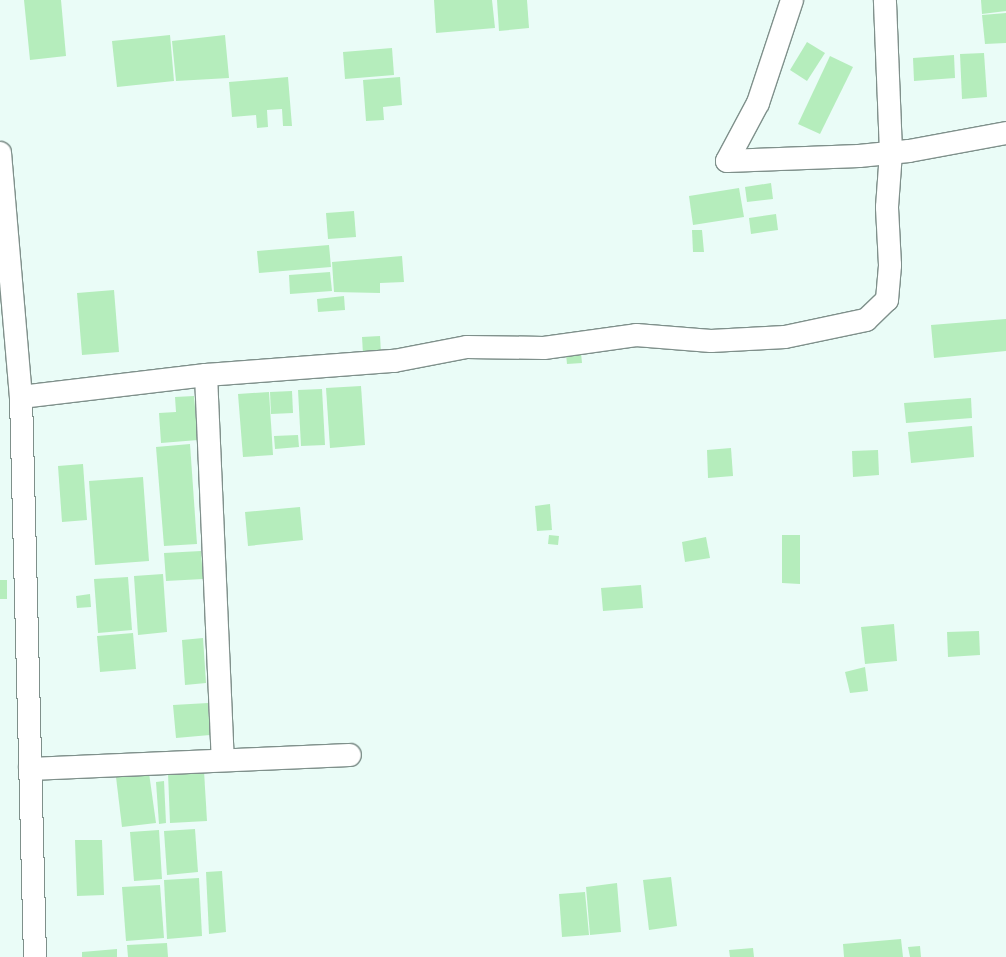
<!DOCTYPE html>
<html>
<head>
<meta charset="utf-8">
<style>
  body { margin:0 }
  #map { position:relative; width:1006px; height:957px; overflow:hidden; background:#eafcf7; font-family:"Roboto Serif",serif }
  div>[style] { position:absolute }
  [style*='--x'] { left:calc(var(--x)*1px); top:calc(var(--y)*1px); width:calc(var(--w)*1px); rotate:calc(var(--a)*1deg) }
  .building>* { inset:0; background:#b5edbc }
  .roads { filter:drop-shadow(1px 0 #7f908b) drop-shadow(-1px 0 #7f908b) drop-shadow(0 1px #7f908b) drop-shadow(0 -1px #7f908b) }
  .minor>* { height:22px; margin:-11px; padding:0 11px; transform-origin:11px; border-radius:11px; background:#fff }
  span { translate:-50% -50%; white-space:nowrap; text-align:center; line-height:1.15; -webkit-text-stroke:5px #fff; paint-order:stroke }
</style>
</head>
<body>
<div id="map">
  <div class="building">
    <i style="clip-path:polygon(24px 0,61px 0,66px 56px,30px 60px)"></i>
    <i style="clip-path:polygon(434px 0,492px 0,495px 28px,436px 33px)"></i>
    <i style="clip-path:polygon(497px 0,527px 0,529px 28px,499px 31px)"></i>
    <i style="clip-path:polygon(981px 0,1006px 0,1006px 11px,982px 14px)"></i>
    <i style="clip-path:polygon(1006px 13px,1006px 43px,985px 44px,982px 15px)"></i>
    <i style="clip-path:polygon(170px 35px,174px 81px,117px 87px,112px 41px)"></i>
    <i style="clip-path:polygon(225px 35px,229px 78px,176px 81px,172px 41px)"></i>
    <i style="clip-path:polygon(807px 42px,825px 53px,807px 81px,790px 70px)"></i>
    <i style="clip-path:polygon(392px 48px,394px 75px,345px 79px,343px 52px)"></i>
    <i style="clip-path:polygon(984px 53px,987px 97px,962px 99px,960px 54px)"></i>
    <i style="clip-path:polygon(954px 55px,955px 78px,914px 81px,913px 58px)"></i>
    <i style="clip-path:polygon(830px 56px,853px 67px,820px 134px,798px 124px)"></i>
    <i style="clip-path:polygon(288px 77px,292px 126px,283px 126px,282px 109px,267px 110px,268px 127px,257px 128px,256px 115px,232px 117px,229px 82px)"></i>
    <i style="clip-path:polygon(400px 77px,402px 105px,383px 107px,384px 120px,366px 121px,363px 80px)"></i>
    <i style="clip-path:polygon(771px 183px,773px 199px,747px 202px,745px 187px)"></i>
    <i style="clip-path:polygon(739px 188px,744px 217px,693px 225px,689px 196px)"></i>
    <i style="clip-path:polygon(354px 211px,356px 237px,328px 239px,326px 213px)"></i>
    <i style="clip-path:polygon(776px 214px,778px 230px,751px 234px,749px 218px)"></i>
    <i style="clip-path:polygon(692px 230px,702px 230px,704px 252px,693px 252px)"></i>
    <i style="clip-path:polygon(329px 245px,331px 267px,259px 273px,257px 251px)"></i>
    <i style="clip-path:polygon(402px 256px,404px 282px,380px 283px,380px 293px,334px 292px,332px 262px)"></i>
    <i style="clip-path:polygon(330px 272px,332px 291px,290px 294px,289px 275px)"></i>
    <i style="clip-path:polygon(114px 290px,119px 352px,82px 355px,77px 293px)"></i>
    <i style="clip-path:polygon(344px 296px,345px 310px,318px 312px,317px 299px)"></i>
    <i style="clip-path:polygon(1006px 319px,1006px 351px,934px 358px,931px 325px)"></i>
    <i style="clip-path:polygon(380px 336px,381px 353px,363px 354px,362px 337px)"></i>
    <i style="clip-path:polygon(581px 353px,582px 363px,567px 364px,566px 354px)"></i>
    <i style="clip-path:polygon(361px 386px,365px 445px,330px 448px,326px 388px)"></i>
    <i style="clip-path:polygon(322px 389px,325px 445px,301px 446px,298px 390px)"></i>
    <i style="clip-path:polygon(292px 391px,293px 413px,271px 414px,270px 392px)"></i>
    <i style="clip-path:polygon(269px 392px,273px 455px,243px 457px,238px 394px)"></i>
    <i style="clip-path:polygon(194px 396px,198px 440px,161px 443px,159px 413px,176px 412px,175px 397px)"></i>
    <i style="clip-path:polygon(971px 398px,972px 418px,906px 423px,904px 403px)"></i>
    <i style="clip-path:polygon(972px 426px,974px 457px,911px 463px,908px 432px)"></i>
    <i style="clip-path:polygon(298px 435px,299px 447px,275px 449px,274px 436px)"></i>
    <i style="clip-path:polygon(190px 444px,197px 544px,164px 546px,156px 447px)"></i>
    <i style="clip-path:polygon(731px 448px,733px 476px,708px 478px,707px 450px)"></i>
    <i style="clip-path:polygon(878px 450px,879px 475px,853px 477px,852px 451px)"></i>
    <i style="clip-path:polygon(83px 464px,87px 520px,62px 522px,58px 466px)"></i>
    <i style="clip-path:polygon(143px 477px,149px 561px,95px 565px,89px 481px)"></i>
    <i style="clip-path:polygon(550px 504px,552px 530px,537px 531px,535px 506px)"></i>
    <i style="clip-path:polygon(300px 507px,303px 540px,248px 546px,245px 512px)"></i>
    <i style="clip-path:polygon(549px 535px,559px 536px,558px 545px,548px 544px)"></i>
    <i style="clip-path:polygon(782px 535px,800px 535px,800px 584px,782px 583px)"></i>
    <i style="clip-path:polygon(706px 537px,710px 558px,685px 562px,682px 542px)"></i>
    <i style="clip-path:polygon(201px 551px,203px 579px,166px 581px,164px 553px)"></i>
    <i style="clip-path:polygon(163px 574px,167px 632px,138px 635px,134px 576px)"></i>
    <i style="clip-path:polygon(128px 577px,132px 630px,98px 633px,94px 579px)"></i>
    <i style="clip-path:polygon(0 580px,7px 580px,7px 599px,0 599px)"></i>
    <i style="clip-path:polygon(641px 585px,643px 608px,603px 611px,601px 588px)"></i>
    <i style="clip-path:polygon(90px 594px,91px 607px,77px 608px,76px 596px)"></i>
    <i style="clip-path:polygon(894px 624px,897px 661px,865px 664px,861px 627px)"></i>
    <i style="clip-path:polygon(979px 631px,980px 655px,948px 657px,947px 632px)"></i>
    <i style="clip-path:polygon(133px 633px,136px 669px,100px 672px,97px 636px)"></i>
    <i style="clip-path:polygon(203px 638px,206px 683px,185px 685px,182px 640px)"></i>
    <i style="clip-path:polygon(865px 667px,868px 691px,850px 693px,845px 672px)"></i>
    <i style="clip-path:polygon(208px 703px,210px 735px,176px 738px,173px 705px)"></i>
    <i style="clip-path:polygon(204px 771px,207px 821px,170px 823px,168px 773px)"></i>
    <i style="clip-path:polygon(149px 773px,156px 823px,122px 827px,116px 777px)"></i>
    <i style="clip-path:polygon(164px 781px,166px 823px,159px 824px,156px 782px)"></i>
    <i style="clip-path:polygon(195px 829px,198px 872px,167px 875px,164px 831px)"></i>
    <i style="clip-path:polygon(159px 830px,162px 879px,134px 881px,130px 832px)"></i>
    <i style="clip-path:polygon(75px 840px,102px 840px,104px 895px,77px 896px)"></i>
    <i style="clip-path:polygon(222px 871px,226px 932px,209px 934px,206px 872px)"></i>
    <i style="clip-path:polygon(671px 877px,677px 926px,649px 930px,643px 880px)"></i>
    <i style="clip-path:polygon(199px 878px,202px 936px,167px 939px,164px 880px)"></i>
    <i style="clip-path:polygon(617px 883px,621px 932px,590px 935px,586px 887px)"></i>
    <i style="clip-path:polygon(160px 885px,164px 938px,126px 941px,122px 887px)"></i>
    <i style="clip-path:polygon(585px 892px,589px 935px,562px 937px,559px 894px)"></i>
    <i style="clip-path:polygon(901px 939px,903px 957px,844px 957px,843px 944px)"></i>
    <i style="clip-path:polygon(167px 943px,168px 957px,128px 957px,127px 945px)"></i>
    <i style="clip-path:polygon(920px 946px,921px 957px,910px 957px,908px 947px)"></i>
    <i style="clip-path:polygon(753px 948px,754px 957px,730px 957px,729px 950px)"></i>
    <i style="clip-path:polygon(117px 949px,117px 957px,82px 957px,82px 952px)"></i>
  </div>
  <div class="roads">
    <div class="minor">
      <i style="--x:0;--y:153;--w:245;--a:85.1"></i>
      <i style="--x:21;--y:397;--w:560;--a:88.57"></i>
      <i style="--x:727;--y:161;--w:132;--a:-2.2"></i>
      <i style="--x:859;--y:156;--w:50;--a:-5.7"></i>
      <i style="--x:909;--y:151;--w:99;--a:-10.5"></i>
      <i style="--x:727;--y:161;--w:66;--a:-61.9"></i>
      <i style="--x:758;--y:103;--w:108;--a:-71.7"></i>
      <i style="--x:206;--y:375;--w:385;--a:87.5"></i>
      <i style="--x:21;--y:397;--w:186;--a:-6.8"></i>
      <i style="--x:206;--y:375;--w:189;--a:-4.3"></i>
      <i style="--x:394;--y:361;--w:74;--a:-10.9"></i>
      <i style="--x:467;--y:347;--w:77;--a:0.7"></i>
      <i style="--x:544;--y:348;--w:93;--a:-8"></i>
      <i style="--x:636;--y:335;--w:75;--a:4.6"></i>
      <i style="--x:711;--y:341;--w:74;--a:-3.1"></i>
      <i style="--x:785;--y:337;--w:83;--a:-11.9"></i>
      <i style="--x:866;--y:320;--w:29;--a:-44"></i>
      <i style="--x:887;--y:300;--w:35;--a:-85"></i>
      <i style="--x:890;--y:265;--w:58;--a:-93"></i>
      <i style="--x:887;--y:207;--w:55;--a:-85.8"></i>
      <i style="--x:891;--y:152;--w:152;--a:-92.3"></i>
      <i style="--x:30;--y:769;--w:320;--a:-2.5"></i>
    </div>
  </div>
</div>
</body>
</html>
